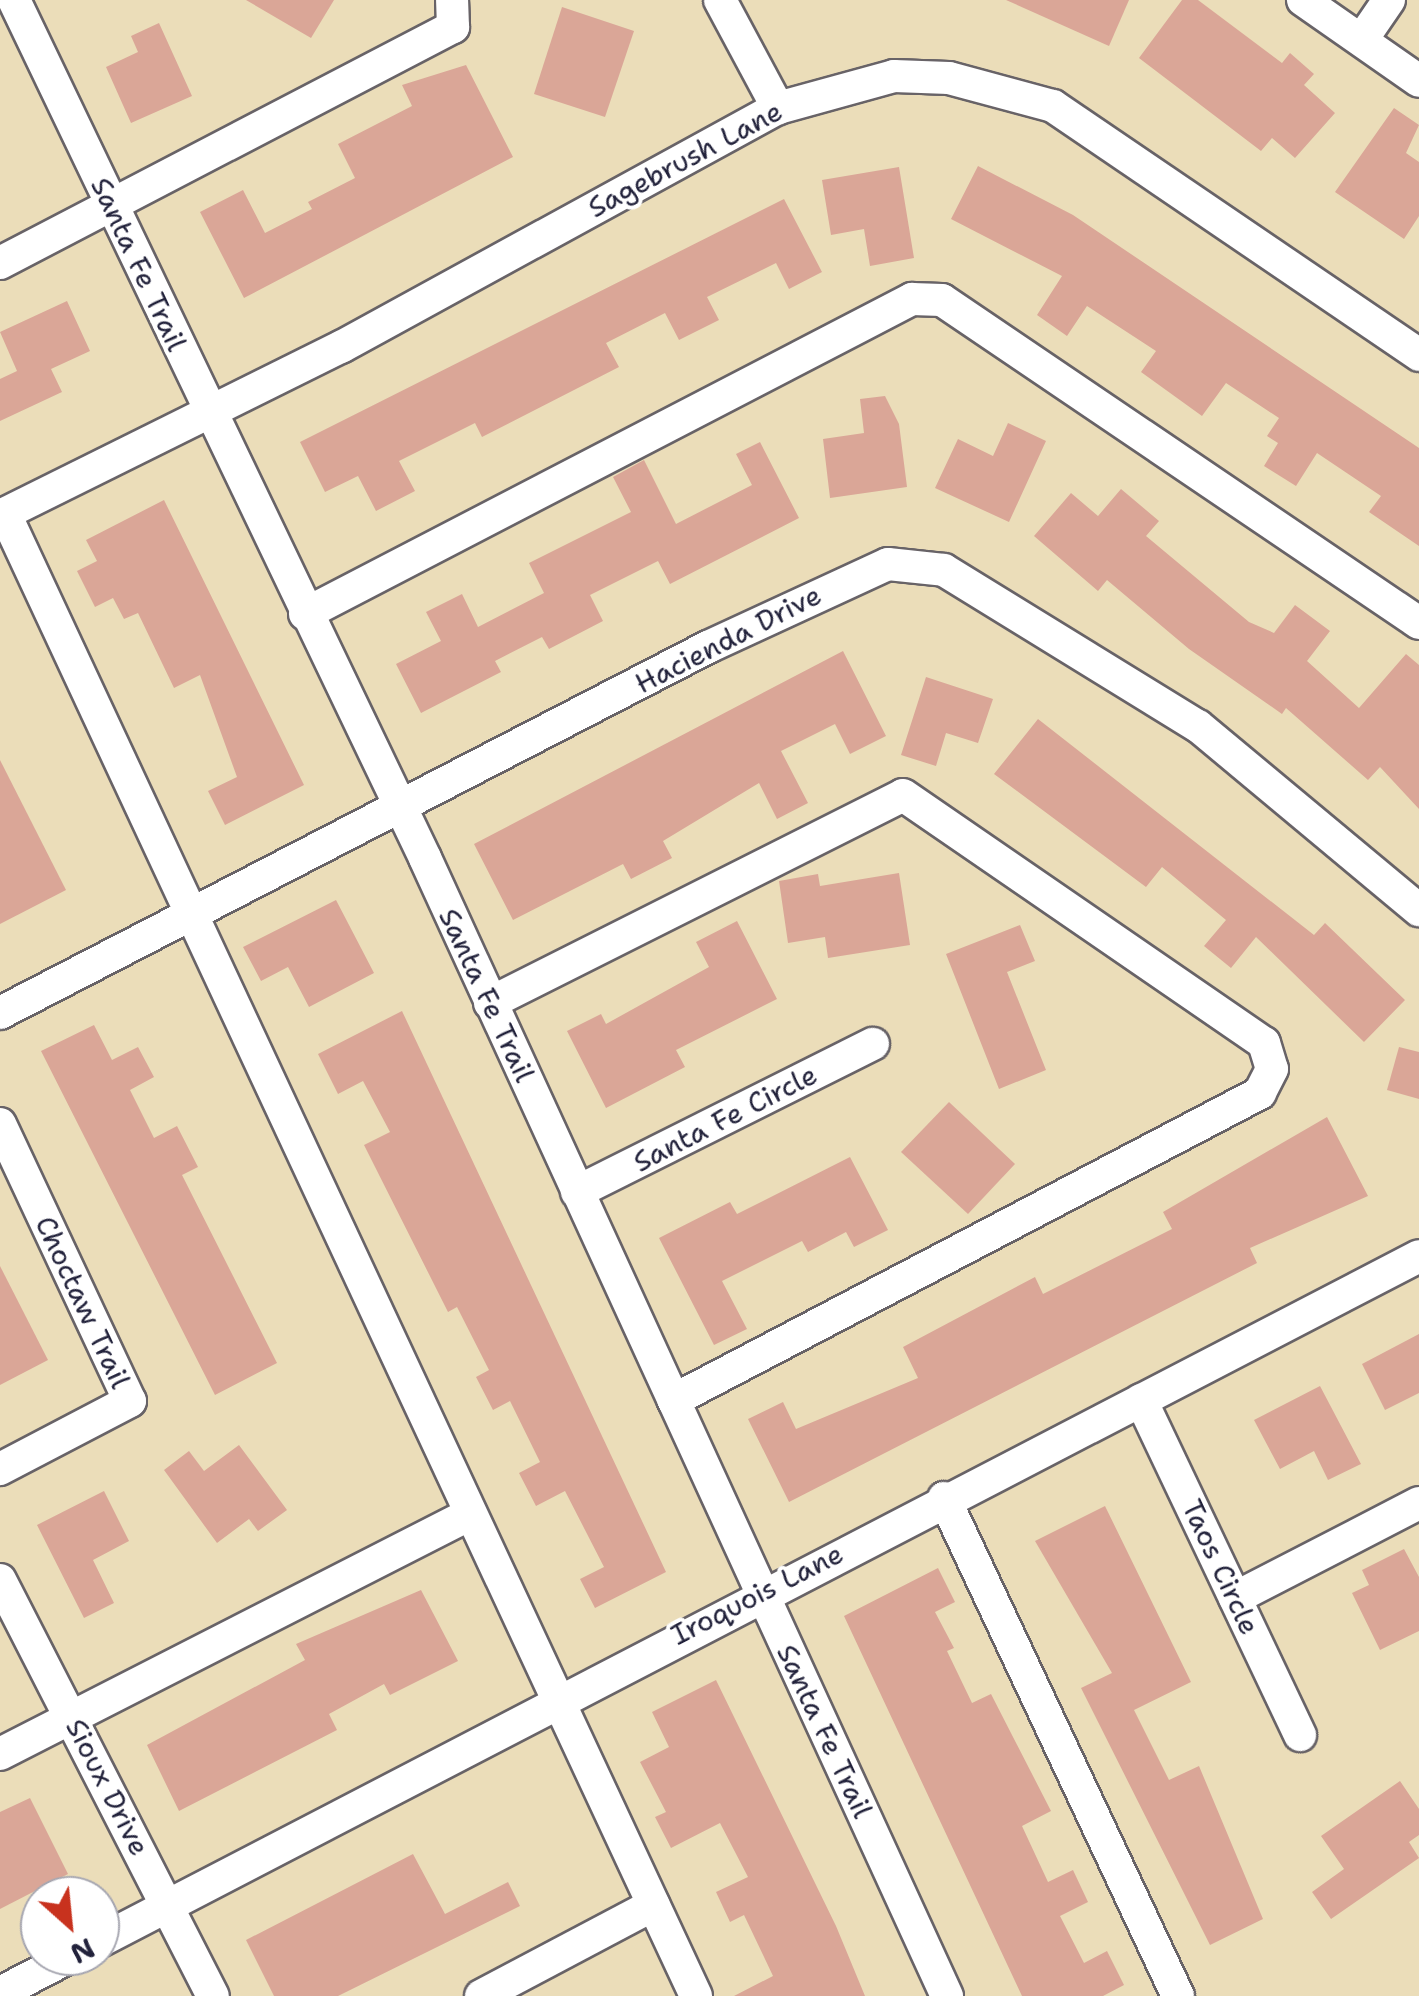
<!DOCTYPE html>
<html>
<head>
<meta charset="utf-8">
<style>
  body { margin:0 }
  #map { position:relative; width:1419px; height:1996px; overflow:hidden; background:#ebddb9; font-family:"Shantell Sans",sans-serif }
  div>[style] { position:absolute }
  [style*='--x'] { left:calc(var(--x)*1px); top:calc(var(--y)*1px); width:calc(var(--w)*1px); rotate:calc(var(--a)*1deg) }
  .building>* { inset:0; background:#daa697 }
  .roads { filter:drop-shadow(2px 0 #686367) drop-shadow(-2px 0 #686367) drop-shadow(0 2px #686367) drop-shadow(0 -2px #686367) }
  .minor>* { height:32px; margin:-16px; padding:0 16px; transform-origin:16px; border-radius:16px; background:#fff }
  span { translate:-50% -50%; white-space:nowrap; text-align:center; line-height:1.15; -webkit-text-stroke:8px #fff; paint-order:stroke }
  .street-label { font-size:28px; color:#22223b }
  .north { position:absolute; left:20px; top:1876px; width:100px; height:100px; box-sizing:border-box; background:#fff; border:2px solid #a7a7b1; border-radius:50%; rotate:153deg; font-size:28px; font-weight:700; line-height:40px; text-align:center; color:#22223b }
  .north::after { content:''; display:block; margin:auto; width:35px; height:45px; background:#c8321e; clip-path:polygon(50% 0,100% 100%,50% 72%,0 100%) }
</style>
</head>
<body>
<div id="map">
  <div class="building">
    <i style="clip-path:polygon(246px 0,334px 0,311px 38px)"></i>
    <i style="clip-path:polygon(1006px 0,1129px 0,1109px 46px)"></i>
    <i style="clip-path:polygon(1182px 0,1198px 0,1282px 63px,1290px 53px,1314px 74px,1304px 85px,1335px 113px,1295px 158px,1272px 138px,1261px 151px,1139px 58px)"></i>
    <i style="clip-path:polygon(562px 7px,634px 31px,605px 117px,534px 94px)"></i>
    <i style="clip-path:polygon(159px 23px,192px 96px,131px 123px,106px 67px,138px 52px,131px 36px)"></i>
    <i style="clip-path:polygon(466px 65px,513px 157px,244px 298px,200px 212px,243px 190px,265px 233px,312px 209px,308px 202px,355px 178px,338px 144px,412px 106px,402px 85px)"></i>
    <i style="clip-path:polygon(1394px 108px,1419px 125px,1406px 153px,1419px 162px,1419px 216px,1404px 239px,1335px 192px)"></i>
    <i style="clip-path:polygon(978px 166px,1073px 215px,1419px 448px,1419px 546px,1369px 512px,1381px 496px,1317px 453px,1296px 486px,1264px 466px,1278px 443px,1267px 436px,1279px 418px,1226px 383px,1202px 416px,1141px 372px,1156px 351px,1087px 306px,1067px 336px,1037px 315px,1062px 276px,951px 219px)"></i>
    <i style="clip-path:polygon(899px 167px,914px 258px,870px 266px,864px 229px,831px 235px,822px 180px)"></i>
    <i style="clip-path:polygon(784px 199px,822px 272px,789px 289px,776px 263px,707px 297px,719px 320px,679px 340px,665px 313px,606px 343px,619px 367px,482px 437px,475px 423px,399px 461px,415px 491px,376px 511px,358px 476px,325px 492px,300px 442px)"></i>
    <i style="clip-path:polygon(67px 301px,90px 351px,51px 369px,62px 392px,0 421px,0 379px,17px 371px,0 332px)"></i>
    <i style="clip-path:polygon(885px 396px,899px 424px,907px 487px,830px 498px,823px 439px,864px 433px,860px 399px)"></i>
    <i style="clip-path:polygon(1008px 423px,1046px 441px,1009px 522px,935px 488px,958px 439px,993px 456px)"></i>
    <i style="clip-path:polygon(760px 442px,799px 518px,670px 584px,658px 561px,590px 595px,603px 621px,549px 649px,542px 637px,495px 661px,501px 672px,421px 713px,396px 664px,441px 641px,426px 612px,462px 594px,478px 627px,544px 593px,529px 563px,631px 512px,613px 477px,644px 460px,676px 524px,752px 485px,736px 454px)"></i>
    <i style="clip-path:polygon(1121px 489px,1159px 521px,1146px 536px,1249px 622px,1274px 633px,1295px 605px,1330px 631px,1307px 661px,1359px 708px,1406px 654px,1419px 665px,1419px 809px,1380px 767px,1368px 780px,1286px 708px,1282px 714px,1189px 649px,1107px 580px,1098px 591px,1034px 536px,1071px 493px,1098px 516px)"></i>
    <i style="clip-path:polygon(164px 500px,304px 785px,225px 825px,208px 791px,237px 777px,200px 675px,174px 688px,138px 613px,124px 619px,113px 598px,95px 607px,77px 571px,97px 561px,86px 540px)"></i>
    <i style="clip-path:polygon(843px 651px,886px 736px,850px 754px,835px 724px,781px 751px,808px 803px,777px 819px,759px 783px,663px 841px,672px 858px,631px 879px,623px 864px,513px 920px,474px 844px)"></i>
    <i style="clip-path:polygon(926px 677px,993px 699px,978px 743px,946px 733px,936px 766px,901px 755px)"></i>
    <i style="clip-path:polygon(1038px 719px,1314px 935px,1325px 923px,1405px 1000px,1364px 1042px,1256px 937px,1231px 968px,1204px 946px,1226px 920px,1162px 867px,1146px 887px,994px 774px)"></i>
    <i style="clip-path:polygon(0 760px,66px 890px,0 924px)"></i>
    <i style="clip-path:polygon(899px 873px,910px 945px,828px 958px,825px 937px,788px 943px,779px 881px,818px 874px,820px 886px)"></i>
    <i style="clip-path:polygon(336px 900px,374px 973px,309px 1007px,288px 967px,261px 981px,243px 947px)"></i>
    <i style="clip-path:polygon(737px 921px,777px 999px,676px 1050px,685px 1067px,606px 1108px,567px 1031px,601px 1014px,606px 1024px,709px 967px,696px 942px)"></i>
    <i style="clip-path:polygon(1020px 925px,1035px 961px,1007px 972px,1046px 1070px,999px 1089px,946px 954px)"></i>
    <i style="clip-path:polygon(402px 1011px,666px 1572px,595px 1608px,580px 1579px,604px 1567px,565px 1491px,536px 1506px,519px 1473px,540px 1462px,510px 1401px,493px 1410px,476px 1377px,489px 1370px,457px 1307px,448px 1312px,364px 1145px,390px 1132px,363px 1081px,338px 1094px,318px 1054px)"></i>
    <i style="clip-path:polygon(94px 1025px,112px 1060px,138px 1047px,154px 1077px,130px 1090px,154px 1138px,177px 1126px,198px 1167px,182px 1175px,277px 1363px,215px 1395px,41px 1051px)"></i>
    <i style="clip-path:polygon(1399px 1047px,1419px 1052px,1419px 1099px,1387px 1090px)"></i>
    <i style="clip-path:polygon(949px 1102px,1015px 1164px,968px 1214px,901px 1152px)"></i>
    <i style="clip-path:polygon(1327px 1117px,1368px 1196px,1250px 1248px,1257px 1263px,789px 1502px,748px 1419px,783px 1402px,796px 1429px,918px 1378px,903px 1347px,1035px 1277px,1043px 1294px,1172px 1229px,1163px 1212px)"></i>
    <i style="clip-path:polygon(850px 1157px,888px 1230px,854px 1247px,846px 1232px,808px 1252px,802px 1241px,722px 1281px,747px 1329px,714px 1345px,659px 1238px,730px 1202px,737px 1214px)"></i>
    <i style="clip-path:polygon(0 1266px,48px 1360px,0 1385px)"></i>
    <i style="clip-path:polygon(1419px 1334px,1419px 1393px,1385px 1410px,1362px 1364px)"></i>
    <i style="clip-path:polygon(1320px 1386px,1361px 1464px,1328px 1480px,1314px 1451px,1280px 1469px,1254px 1420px)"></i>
    <i style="clip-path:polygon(239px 1445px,287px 1510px,258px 1531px,249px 1519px,217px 1543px,164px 1470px,189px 1451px,204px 1471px)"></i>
    <i style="clip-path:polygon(104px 1491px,129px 1541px,93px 1560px,114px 1603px,84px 1618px,37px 1525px)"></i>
    <i style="clip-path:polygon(1105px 1506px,1191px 1682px,1134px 1710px,1169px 1780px,1199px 1766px,1263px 1919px,1210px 1945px,1081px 1688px,1112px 1673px,1035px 1541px)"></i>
    <i style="clip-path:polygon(1404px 1549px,1419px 1577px,1419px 1631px,1380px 1650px,1352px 1593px,1369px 1585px,1362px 1570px)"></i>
    <i style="clip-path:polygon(938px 1568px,955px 1602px,935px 1612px,954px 1648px,947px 1651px,972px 1703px,991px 1694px,1051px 1811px,1022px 1826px,1048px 1882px,1073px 1870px,1088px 1902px,1060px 1916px,1084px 1963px,1107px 1951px,1124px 1985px,1103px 1996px,1022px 1996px,844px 1616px)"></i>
    <i style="clip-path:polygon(421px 1590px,458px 1661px,390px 1695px,384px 1684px,329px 1714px,337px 1730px,179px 1811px,147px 1745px,305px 1660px,296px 1644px)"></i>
    <i style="clip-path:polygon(716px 1680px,836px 1926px,865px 1996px,734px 1996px,773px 1976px,744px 1915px,730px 1922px,716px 1892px,748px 1877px,720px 1823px,671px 1848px,655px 1817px,666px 1812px,640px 1762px,669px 1747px,652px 1712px)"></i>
    <i style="clip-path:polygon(1400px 1781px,1419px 1809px,1419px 1835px,1409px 1842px,1419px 1858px,1331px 1919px,1312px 1892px,1344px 1869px,1321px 1836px)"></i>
    <i style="clip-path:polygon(30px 1798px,68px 1874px,0 1909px,0 1812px)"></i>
    <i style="clip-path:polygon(413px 1854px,445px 1914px,508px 1882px,520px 1906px,338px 1996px,274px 1996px,246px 1940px)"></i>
  </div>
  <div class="roads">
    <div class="minor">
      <i style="--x:14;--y:0;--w:951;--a:64.4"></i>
      <i style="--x:425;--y:858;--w:1252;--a:65.36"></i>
      <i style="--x:720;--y:0;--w:123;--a:61.8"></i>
      <i style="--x:1303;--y:0;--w:141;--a:34.9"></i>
      <i style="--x:1363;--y:38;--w:46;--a:-55.6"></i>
      <i style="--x:0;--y:263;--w:511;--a:-27.52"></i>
      <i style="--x:453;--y:27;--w:27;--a:-92"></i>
      <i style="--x:5;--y:514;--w:1635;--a:65"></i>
      <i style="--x:0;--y:516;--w:381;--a:-26.4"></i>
      <i style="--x:341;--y:347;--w:498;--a:-28.7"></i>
      <i style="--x:778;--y:108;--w:120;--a:-15.4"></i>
      <i style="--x:894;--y:76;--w:55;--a:2.1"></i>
      <i style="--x:949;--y:78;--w:108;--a:15.1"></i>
      <i style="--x:1053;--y:106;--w:443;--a:34.2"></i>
      <i style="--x:305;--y:614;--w:684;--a:-27.43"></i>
      <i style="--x:912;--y:299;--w:30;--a:2"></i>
      <i style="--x:942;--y:300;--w:576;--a:34.1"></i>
      <i style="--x:490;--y:1003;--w:462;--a:-26.7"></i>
      <i style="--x:903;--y:795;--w:438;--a:34.5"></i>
      <i style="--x:1264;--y:1043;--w:27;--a:73"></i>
      <i style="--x:1272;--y:1069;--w:27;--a:117"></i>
      <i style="--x:1260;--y:1093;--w:662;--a:152.35"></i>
      <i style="--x:0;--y:1013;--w:797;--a:-27.34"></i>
      <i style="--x:708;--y:647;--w:198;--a:-24.8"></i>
      <i style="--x:888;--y:564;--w:56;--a:6.1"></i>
      <i style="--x:944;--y:570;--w:298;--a:31.6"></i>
      <i style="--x:1198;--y:726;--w:288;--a:39.8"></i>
      <i style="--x:0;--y:1124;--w:306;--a:64.9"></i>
      <i style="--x:130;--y:1401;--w:147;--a:152.4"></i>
      <i style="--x:577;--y:1192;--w:331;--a:-26.6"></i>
      <i style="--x:1141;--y:1400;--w:371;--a:64.6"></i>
      <i style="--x:944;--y:1498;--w:550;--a:64.83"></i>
      <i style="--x:0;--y:1580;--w:467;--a:62.9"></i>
      <i style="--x:1235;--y:1598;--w:207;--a:-27.3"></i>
      <i style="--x:0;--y:1754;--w:528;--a:-27.05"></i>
      <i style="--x:100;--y:1941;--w:1486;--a:-27.44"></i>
      <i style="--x:0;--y:1993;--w:80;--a:-27.5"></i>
      <i style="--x:481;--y:1996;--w:195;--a:-27.9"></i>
    </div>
  </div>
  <div class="street-label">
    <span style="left:685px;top:159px;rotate:-28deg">Sagebrush Lane</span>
    <span style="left:139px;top:264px;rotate:65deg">Santa Fe Trail</span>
    <span style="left:728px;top:639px;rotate:-27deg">Hacienda Drive</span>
    <span style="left:487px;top:995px;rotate:65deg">Santa Fe Trail</span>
    <span style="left:725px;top:1118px;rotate:-27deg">Santa Fe Circle</span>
    <span style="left:83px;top:1302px;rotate:65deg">Choctaw Trail</span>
    <span style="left:1221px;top:1567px;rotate:65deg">Taos Circle</span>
    <span style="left:757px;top:1594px;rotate:-27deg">Iroquois Lane</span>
    <span style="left:825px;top:1731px;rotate:65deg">Santa Fe Trail</span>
    <span style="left:108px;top:1787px;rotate:63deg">Sioux Drive</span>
  </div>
  <div class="north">N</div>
</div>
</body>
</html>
